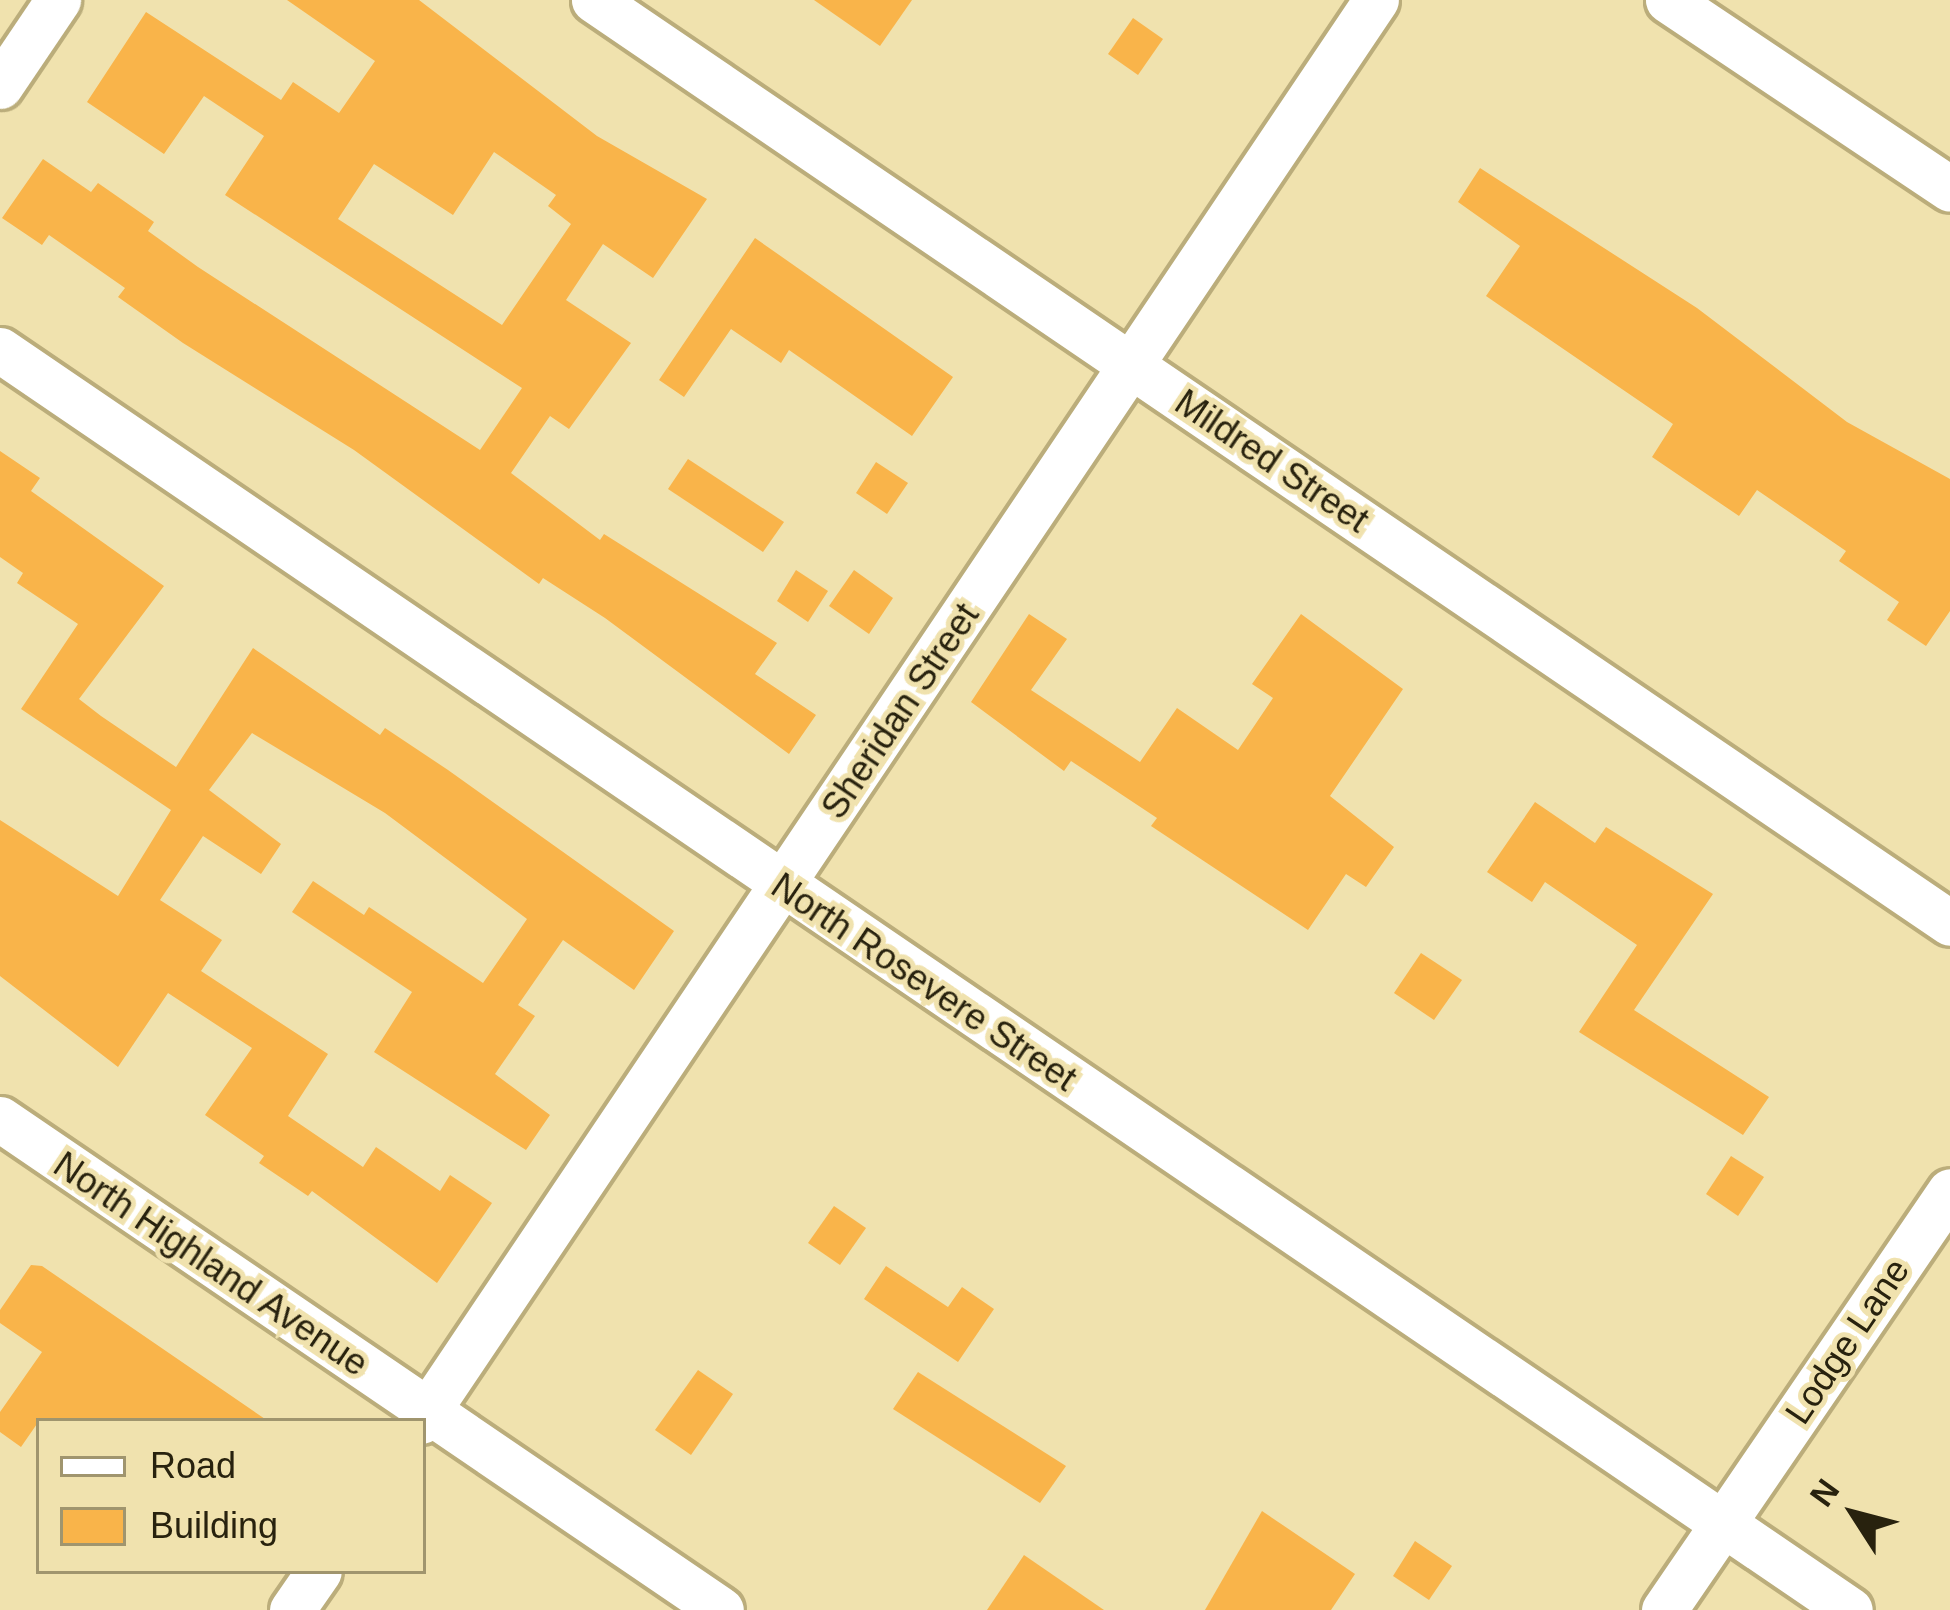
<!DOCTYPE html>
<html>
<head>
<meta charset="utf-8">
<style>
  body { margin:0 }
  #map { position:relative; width:1950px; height:1610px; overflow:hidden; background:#f0e2ae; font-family:Arial,sans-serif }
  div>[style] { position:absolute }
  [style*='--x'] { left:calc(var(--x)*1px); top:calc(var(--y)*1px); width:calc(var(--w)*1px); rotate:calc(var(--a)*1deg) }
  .building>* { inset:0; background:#f9b44a }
  .roads { filter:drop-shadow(3px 0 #bbad7b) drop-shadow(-3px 0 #bbad7b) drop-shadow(0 3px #bbad7b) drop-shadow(0 -3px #bbad7b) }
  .minor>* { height:45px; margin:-22.5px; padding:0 22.5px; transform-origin:22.5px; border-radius:22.5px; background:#fff }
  span { translate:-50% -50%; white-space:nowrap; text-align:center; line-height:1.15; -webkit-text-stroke:10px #f0e2ae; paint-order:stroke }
  .street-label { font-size:36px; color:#28220e }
  .legend { position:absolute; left:36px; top:1418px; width:390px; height:156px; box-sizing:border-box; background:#f0e2ae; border:3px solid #a0956e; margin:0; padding:15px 21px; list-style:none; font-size:36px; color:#28220e }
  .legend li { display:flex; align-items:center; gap:24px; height:60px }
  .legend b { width:60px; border:3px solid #a0956e }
  .north { position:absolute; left:1794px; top:1454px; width:120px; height:120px; -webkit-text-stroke:9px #f0e2ae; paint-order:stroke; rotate:306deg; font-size:33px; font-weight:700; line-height:48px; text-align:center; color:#28220e }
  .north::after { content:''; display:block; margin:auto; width:42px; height:54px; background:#28220e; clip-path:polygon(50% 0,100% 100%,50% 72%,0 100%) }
</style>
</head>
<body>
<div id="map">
  <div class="building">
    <i style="clip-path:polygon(evenodd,287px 0,419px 0,597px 136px,707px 199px,653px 278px,603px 244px,566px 300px,631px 343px,569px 429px,550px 416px,511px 473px,600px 540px,604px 534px,777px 643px,755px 674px,816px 715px,789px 754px,605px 618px,543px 578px,539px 584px,354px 450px,183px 343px,118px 297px,125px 288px,49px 235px,42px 245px,2px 218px,43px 159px,91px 192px,98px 183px,154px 222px,148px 231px,198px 267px,480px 450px,522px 388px,225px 195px,264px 136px,204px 96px,164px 154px,87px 102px,146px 12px,281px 100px,293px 82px,339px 113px,375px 61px,287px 0,494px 152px,556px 195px,548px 206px,571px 224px,502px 325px,338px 219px,374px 164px,453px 215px,494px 152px)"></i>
    <i style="clip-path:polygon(814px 0,912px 0,880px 46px)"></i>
    <i style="clip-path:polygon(1133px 18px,1163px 39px,1138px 75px,1108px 54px)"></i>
    <i style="clip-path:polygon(1480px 168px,1697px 308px,1847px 422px,1950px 479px,1950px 611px,1926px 646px,1887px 620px,1899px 602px,1839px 561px,1846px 551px,1757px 490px,1739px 516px,1652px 457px,1673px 424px,1486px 296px,1520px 246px,1458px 202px)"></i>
    <i style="clip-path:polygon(755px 238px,953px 377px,912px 436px,789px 350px,781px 363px,731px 329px,684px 397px,659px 380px)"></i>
    <i style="clip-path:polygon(0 451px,40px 478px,31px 491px,164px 586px,79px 699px,101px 716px,176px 767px,253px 648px,380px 735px,385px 728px,448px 770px,674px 931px,634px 990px,563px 940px,518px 1005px,535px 1016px,495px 1074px,550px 1115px,526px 1150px,374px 1052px,412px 992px,292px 912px,313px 881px,364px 915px,369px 907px,483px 983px,527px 919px,385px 813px,252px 733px,209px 790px,281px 844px,261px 874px,203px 836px,160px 900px,222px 940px,201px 971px,328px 1054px,288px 1116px,363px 1167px,376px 1147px,440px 1191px,450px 1175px,492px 1203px,437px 1283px,312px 1191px,308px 1196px,259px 1163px,264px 1156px,205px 1115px,252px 1048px,168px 993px,118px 1067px,0 976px,0 820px,118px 896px,171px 810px,21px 709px,78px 624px,17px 583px,23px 573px,0 557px)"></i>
    <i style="clip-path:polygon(688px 459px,784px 522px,763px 552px,668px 489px)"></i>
    <i style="clip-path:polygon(876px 462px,908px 483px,887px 514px,856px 493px)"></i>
    <i style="clip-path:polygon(796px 570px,828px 591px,808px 622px,777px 601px)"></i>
    <i style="clip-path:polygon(854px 570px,893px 598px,869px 634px,829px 606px)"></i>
    <i style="clip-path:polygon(1029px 614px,1067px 639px,1031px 690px,1140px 762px,1177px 708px,1238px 750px,1273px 698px,1252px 684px,1301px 614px,1403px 689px,1330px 796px,1394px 847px,1366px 887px,1346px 874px,1308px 930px,1151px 826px,1157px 818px,1071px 761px,1064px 771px,971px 702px)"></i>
    <i style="clip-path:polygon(1535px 802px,1595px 843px,1606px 827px,1713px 894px,1634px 1010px,1769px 1097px,1743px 1135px,1579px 1032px,1637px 945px,1545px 882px,1532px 902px,1487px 872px)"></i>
    <i style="clip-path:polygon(1421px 953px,1462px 980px,1434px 1020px,1394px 993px)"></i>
    <i style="clip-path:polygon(1731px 1156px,1764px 1177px,1738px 1216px,1706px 1194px)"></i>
    <i style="clip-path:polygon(834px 1206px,866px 1228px,840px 1265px,808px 1243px)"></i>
    <i style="clip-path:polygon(31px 1265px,42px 1266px,268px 1421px,39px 1421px,21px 1447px,0 1432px,0 1412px,42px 1352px,0 1323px,0 1310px)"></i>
    <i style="clip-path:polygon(886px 1266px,948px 1307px,962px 1287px,994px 1309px,958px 1362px,864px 1299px)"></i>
    <i style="clip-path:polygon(698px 1370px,733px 1394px,691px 1455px,655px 1430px)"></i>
    <i style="clip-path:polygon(918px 1372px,1066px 1466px,1040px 1503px,893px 1409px)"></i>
    <i style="clip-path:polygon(1262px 1511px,1355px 1574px,1331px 1610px,1205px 1610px)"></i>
    <i style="clip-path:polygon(1415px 1541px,1452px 1566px,1429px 1600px,1393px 1576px)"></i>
    <i style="clip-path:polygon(1024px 1555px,1104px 1610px,987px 1610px)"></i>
  </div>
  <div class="roads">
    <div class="minor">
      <i style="--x:594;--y:0;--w:1640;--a:34.24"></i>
      <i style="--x:1668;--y:0;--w:339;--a:33.8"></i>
      <i style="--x:0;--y:86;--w:104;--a:-56"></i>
      <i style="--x:0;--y:350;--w:2238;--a:34.26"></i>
      <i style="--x:0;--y:1119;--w:872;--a:34.25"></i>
      <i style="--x:421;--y:1421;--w:1712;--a:-56.1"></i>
      <i style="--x:292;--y:1610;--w:47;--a:-55.3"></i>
      <i style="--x:1664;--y:1610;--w:507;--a:-55.68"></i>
    </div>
  </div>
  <div class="street-label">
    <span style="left:1272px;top:461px;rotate:34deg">Mildred Street</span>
    <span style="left:900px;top:711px;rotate:-56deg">Sheridan Street</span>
    <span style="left:924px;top:982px;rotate:34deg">North Rosevere Street</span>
    <span style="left:211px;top:1264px;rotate:34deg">North Highland Avenue</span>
    <span style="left:1847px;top:1341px;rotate:-56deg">Lodge Lane</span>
  </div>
  <ul class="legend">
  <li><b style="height:15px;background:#fff"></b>Road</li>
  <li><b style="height:33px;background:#f9b44a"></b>Building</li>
  </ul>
  <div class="north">N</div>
</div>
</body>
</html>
